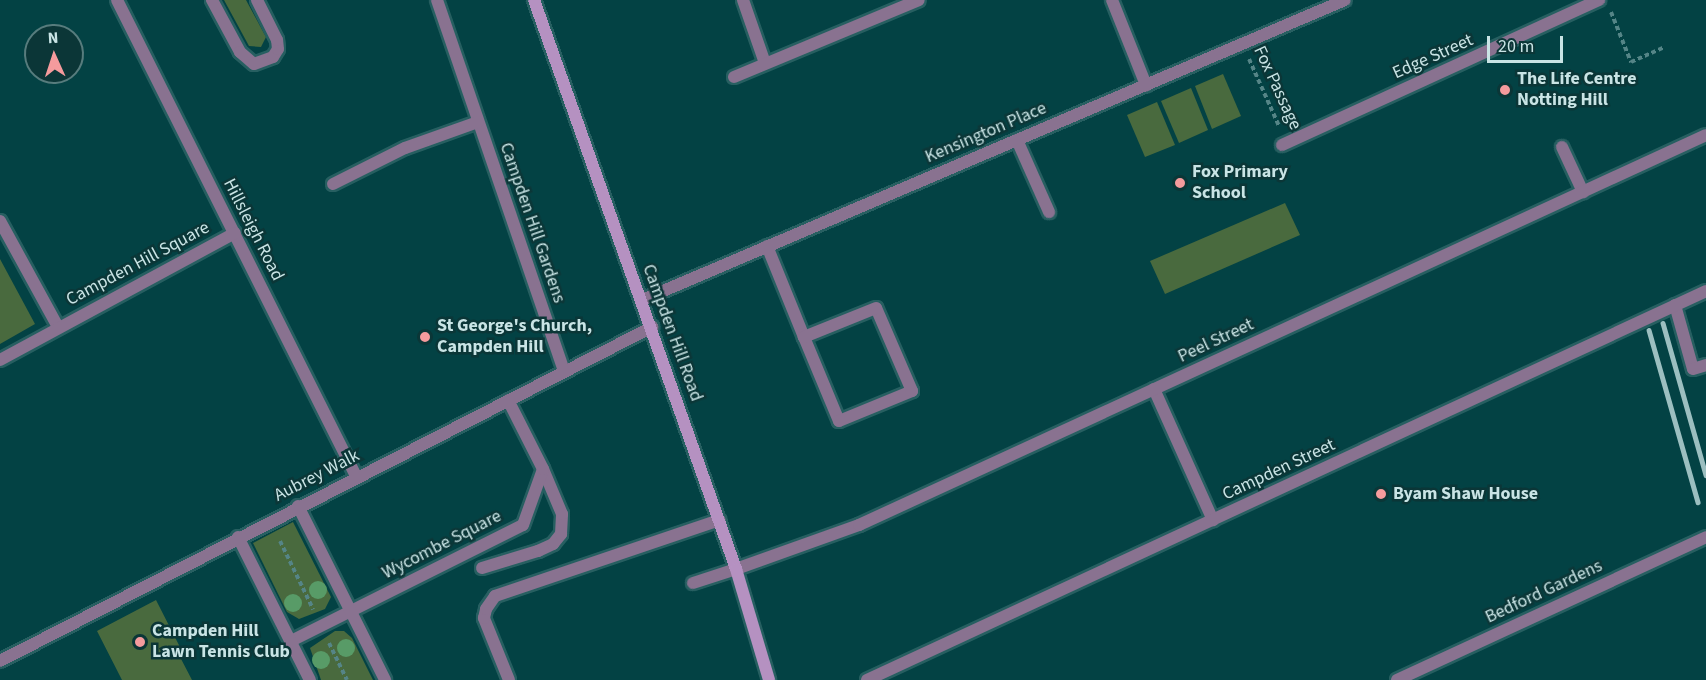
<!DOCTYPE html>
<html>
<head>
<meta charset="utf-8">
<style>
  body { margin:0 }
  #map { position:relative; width:1706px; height:680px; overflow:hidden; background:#034244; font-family:"Source Sans 3",sans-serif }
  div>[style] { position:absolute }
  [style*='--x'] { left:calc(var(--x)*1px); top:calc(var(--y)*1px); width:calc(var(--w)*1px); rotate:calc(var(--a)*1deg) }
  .green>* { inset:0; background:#496a3e }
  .path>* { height:4px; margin-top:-2px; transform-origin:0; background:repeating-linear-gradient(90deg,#558587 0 4.5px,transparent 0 7.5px) }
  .roads { filter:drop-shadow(2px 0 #275f61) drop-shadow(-2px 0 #275f61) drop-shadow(0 2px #275f61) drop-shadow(0 -2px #275f61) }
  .lane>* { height:12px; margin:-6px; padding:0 6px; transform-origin:6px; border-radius:6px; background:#897290 }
  .street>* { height:12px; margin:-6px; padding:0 6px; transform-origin:6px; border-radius:6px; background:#897290 }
  .secondary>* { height:12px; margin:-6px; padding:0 6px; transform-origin:6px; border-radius:6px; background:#b591c1 }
  .rail>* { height:4.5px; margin:-2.25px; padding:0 2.25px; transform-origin:2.25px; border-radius:2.25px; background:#9cbfc0 }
  .trees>* { width:18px; height:18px; margin:-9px; border-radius:50%; background:#589b67 }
  .dots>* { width:16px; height:16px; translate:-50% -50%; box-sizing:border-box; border:3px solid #0b3637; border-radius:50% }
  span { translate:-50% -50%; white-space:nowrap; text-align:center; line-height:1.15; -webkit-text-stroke:5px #0b3637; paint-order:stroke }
  .street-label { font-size:18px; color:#c9e4e5 }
  .poi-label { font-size:18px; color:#c9e4e5; font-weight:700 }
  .left { translate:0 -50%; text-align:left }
  .north { position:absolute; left:24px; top:24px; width:60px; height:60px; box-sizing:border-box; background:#0b3637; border:2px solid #577c7d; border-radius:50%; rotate:357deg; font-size:16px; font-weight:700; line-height:24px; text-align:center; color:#c9e4e5 }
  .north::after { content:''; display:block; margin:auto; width:21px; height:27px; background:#f59b9d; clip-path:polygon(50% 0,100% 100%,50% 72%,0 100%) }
  .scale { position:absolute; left:1487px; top:36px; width:76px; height:27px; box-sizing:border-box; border:3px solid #c9e4e5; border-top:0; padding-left:8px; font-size:18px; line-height:21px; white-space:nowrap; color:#c9e4e5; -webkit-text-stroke:4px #0b3637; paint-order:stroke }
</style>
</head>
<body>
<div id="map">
  <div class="green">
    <i style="clip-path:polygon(224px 0,246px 0,266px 37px,261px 47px,249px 46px)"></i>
    <i style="clip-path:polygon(1223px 74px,1241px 116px,1212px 129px,1195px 86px)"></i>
    <i style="clip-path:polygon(1191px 88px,1208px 130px,1179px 143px,1161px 101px)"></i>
    <i style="clip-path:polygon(1157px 102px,1175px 145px,1145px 157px,1127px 115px)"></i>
    <i style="clip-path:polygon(1285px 203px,1300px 235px,1165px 294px,1150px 261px)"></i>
    <i style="clip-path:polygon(0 259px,35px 324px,0 344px)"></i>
    <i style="clip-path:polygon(293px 522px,331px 597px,325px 609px,299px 619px,287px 612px,253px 543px)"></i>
    <i style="clip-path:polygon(156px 600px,183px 653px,179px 655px,192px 680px,122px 680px,97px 631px)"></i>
    <i style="clip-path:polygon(335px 631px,344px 631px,352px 638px,373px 680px,321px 680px,310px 648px)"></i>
  </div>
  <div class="path">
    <i style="--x:1611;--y:12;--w:54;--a:68.2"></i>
    <i style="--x:1631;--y:62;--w:35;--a:-24"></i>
    <i style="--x:1249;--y:59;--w:73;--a:65.9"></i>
    <i style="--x:280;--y:541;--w:76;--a:64.1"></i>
    <i style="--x:329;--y:643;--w:41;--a:64.1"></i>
  </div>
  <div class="roads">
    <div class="lane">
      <i style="--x:1017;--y:140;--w:79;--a:66"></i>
      <i style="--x:1562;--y:147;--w:50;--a:65"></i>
      <i style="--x:767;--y:246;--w:98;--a:67.9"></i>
      <i style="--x:804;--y:337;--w:91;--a:67.4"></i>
      <i style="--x:839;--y:421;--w:79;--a:-22.3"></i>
      <i style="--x:912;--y:391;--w:90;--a:-113.4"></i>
      <i style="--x:876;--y:308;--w:78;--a:158.1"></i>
      <i style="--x:1675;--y:305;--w:66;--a:74.3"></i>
      <i style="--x:1693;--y:369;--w:14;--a:-17"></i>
      <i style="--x:482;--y:568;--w:59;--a:-16.9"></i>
      <i style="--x:538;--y:551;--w:17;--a:-25"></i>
      <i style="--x:553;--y:544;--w:13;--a:-51"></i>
      <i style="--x:561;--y:534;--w:20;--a:-87"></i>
      <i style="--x:562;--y:514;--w:49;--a:-112.9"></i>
      <i style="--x:693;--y:583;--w:45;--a:-18"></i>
      <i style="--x:291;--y:641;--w:259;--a:-26.6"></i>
      <i style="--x:523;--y:525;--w:59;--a:-70.3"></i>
      <i style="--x:543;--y:469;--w:77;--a:-116.9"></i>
      <i style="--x:509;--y:680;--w:67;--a:-112"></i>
      <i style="--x:484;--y:618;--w:9;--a:-77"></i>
      <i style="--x:486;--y:609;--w:16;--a:-55"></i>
      <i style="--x:495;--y:596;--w:237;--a:-18.7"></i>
    </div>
    <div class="street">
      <i style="--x:117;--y:0;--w:533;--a:63.34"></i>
      <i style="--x:212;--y:0;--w:59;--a:61.7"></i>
      <i style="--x:240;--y:52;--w:18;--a:41"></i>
      <i style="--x:254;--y:64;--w:20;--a:-20"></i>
      <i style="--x:273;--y:57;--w:9;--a:-58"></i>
      <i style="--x:278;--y:49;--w:9;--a:-96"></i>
      <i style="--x:277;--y:40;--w:45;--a:-116.6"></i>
      <i style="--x:437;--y:0;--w:392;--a:71.1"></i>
      <i style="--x:743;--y:0;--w:67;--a:70.8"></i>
      <i style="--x:1112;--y:0;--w:92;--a:68.2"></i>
      <i style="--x:734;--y:77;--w:200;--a:-22.6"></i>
      <i style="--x:1282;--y:145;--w:349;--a:-24.6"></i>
      <i style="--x:333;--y:184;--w:80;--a:-26.6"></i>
      <i style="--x:405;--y:148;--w:77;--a:-19.6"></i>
      <i style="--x:0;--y:221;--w:121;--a:61.3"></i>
      <i style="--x:642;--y:300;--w:764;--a:-23.11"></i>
      <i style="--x:0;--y:360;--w:267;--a:-28.4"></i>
      <i style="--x:1154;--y:389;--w:144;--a:65.8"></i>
      <i style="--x:298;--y:506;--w:195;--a:63.4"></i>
      <i style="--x:238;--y:537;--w:160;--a:63.3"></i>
      <i style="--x:736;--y:569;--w:131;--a:-19.7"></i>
      <i style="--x:859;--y:525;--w:932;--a:-24.72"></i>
      <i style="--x:0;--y:661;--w:733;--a:-27.12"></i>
      <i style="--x:867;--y:680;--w:925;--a:-24.87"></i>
      <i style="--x:1397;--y:680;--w:340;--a:-24.8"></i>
    </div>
    <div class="secondary">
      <i style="--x:534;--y:0;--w:604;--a:70.45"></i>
      <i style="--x:736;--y:569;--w:116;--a:73.4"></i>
    </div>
  </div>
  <div class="rail">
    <i style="--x:1663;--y:323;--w:158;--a:74.2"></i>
    <i style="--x:1649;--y:330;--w:179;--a:74.1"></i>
  </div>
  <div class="trees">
    <i style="left:318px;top:590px"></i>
    <i style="left:293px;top:603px"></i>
    <i style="left:346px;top:648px"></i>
    <i style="left:321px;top:660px"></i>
  </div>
  <div class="dots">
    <i style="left:1505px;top:90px;background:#f59b9d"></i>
    <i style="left:1180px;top:183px;background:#f59b9d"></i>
    <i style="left:425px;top:337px;background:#f59b9d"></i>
    <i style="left:1381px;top:494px;background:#f59b9d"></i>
    <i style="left:140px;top:642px;background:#f59b9d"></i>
  </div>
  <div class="street-label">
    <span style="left:1433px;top:57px;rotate:-24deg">Edge Street</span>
    <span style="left:1277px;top:88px;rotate:65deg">Fox Passage</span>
    <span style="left:986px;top:133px;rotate:-23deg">Kensington Place</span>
    <span style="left:532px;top:223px;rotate:71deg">Campden Hill Gardens</span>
    <span style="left:253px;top:230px;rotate:63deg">Hillsleigh Road</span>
    <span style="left:138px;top:264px;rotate:-28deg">Campden Hill Square</span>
    <span style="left:672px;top:333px;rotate:70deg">Campden Hill Road</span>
    <span style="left:1216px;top:341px;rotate:-25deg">Peel Street</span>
    <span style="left:1279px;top:470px;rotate:-25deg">Campden Street</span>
    <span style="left:317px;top:476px;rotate:-27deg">Aubrey Walk</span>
    <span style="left:442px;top:545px;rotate:-27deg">Wycombe Square</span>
    <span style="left:1544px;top:592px;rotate:-25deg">Bedford Gardens</span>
  </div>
  <div class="poi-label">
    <span class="left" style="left:1517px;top:90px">The Life Centre<br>Notting Hill</span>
    <span class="left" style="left:1192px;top:183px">Fox Primary<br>School</span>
    <span class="left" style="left:437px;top:337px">St George's Church,<br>Campden Hill</span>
    <span class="left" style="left:1393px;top:494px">Byam Shaw House</span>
    <span class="left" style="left:152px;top:642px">Campden Hill<br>Lawn Tennis Club</span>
  </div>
  <div class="north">N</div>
  <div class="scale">20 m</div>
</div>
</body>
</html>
